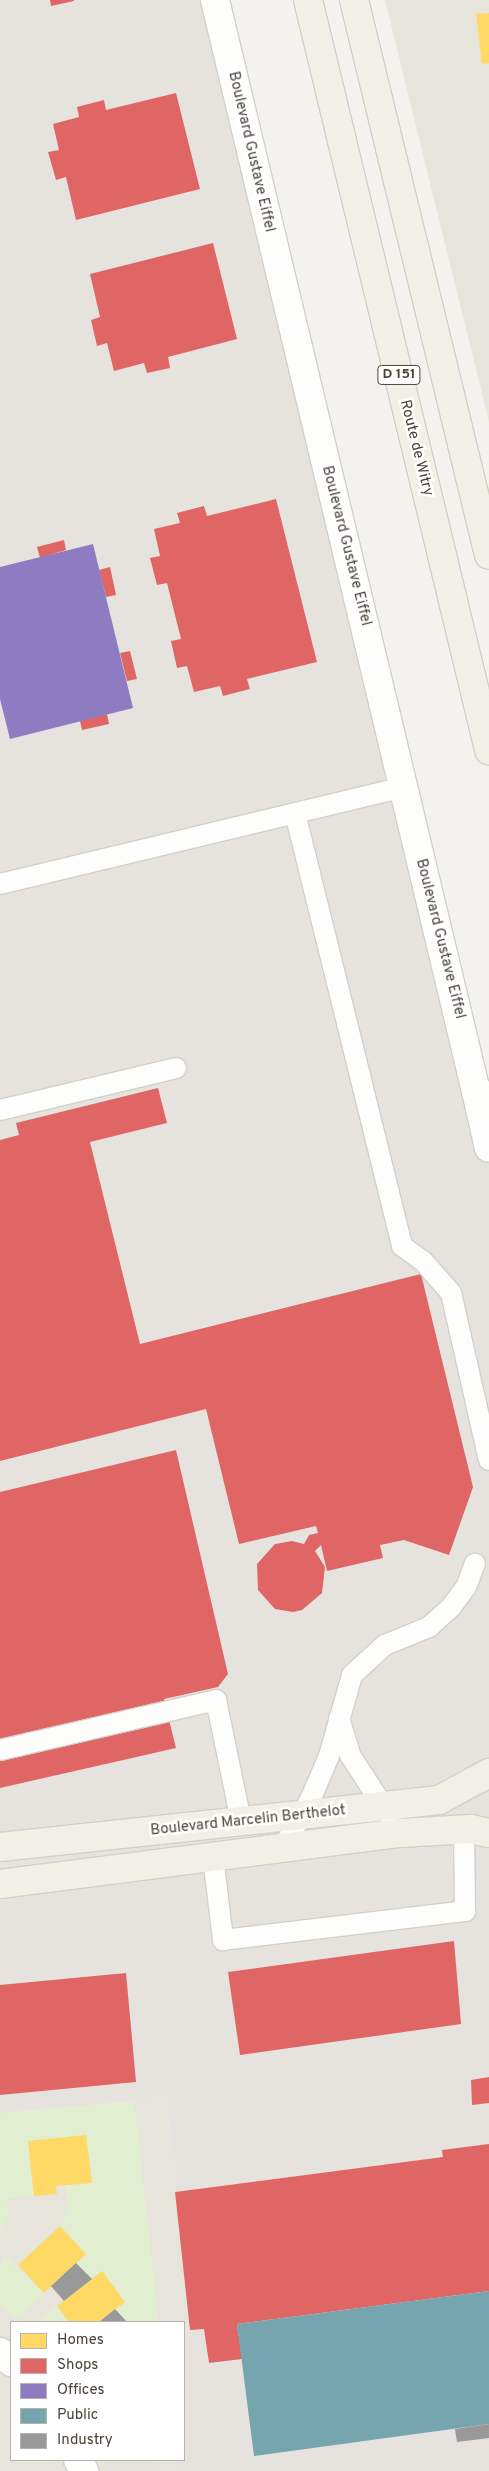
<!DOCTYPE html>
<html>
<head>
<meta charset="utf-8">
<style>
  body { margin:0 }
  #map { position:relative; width:489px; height:2471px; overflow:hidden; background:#f4f2ee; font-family:Overpass,sans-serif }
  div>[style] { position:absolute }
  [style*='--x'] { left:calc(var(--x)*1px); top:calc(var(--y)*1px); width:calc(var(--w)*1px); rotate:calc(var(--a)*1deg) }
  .residential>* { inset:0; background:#e7e4dc }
  .industrial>* { inset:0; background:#e6e2de }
  .green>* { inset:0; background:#e1eecf }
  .parking>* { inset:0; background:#e6e3df }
  .homes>* { inset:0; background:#ffd966 }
  .shops>* { inset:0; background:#e06666 }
  .offices>* { inset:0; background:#8e7cc3 }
  .public>* { inset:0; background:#76a5af }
  .industry>* { inset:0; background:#999 }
  .roads { filter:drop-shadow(1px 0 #d2d0cb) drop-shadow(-1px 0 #d2d0cb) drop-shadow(0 1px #d2d0cb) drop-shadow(0 -1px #d2d0cb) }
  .service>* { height:20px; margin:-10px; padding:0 10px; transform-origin:10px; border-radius:10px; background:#fdfdfc }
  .minor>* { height:28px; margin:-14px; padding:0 14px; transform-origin:14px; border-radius:14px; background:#fdfdfc }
  .primary>* { height:28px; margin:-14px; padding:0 14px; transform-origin:14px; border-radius:14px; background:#f2efe6 }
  span { translate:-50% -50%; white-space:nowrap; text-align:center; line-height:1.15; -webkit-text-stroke:5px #fff; paint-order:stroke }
  .shield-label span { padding:1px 4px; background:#fff; border:1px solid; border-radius:4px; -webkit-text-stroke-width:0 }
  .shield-label { font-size:14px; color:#4b4439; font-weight:700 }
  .street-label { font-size:15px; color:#4b4439 }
  .legend { position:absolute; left:10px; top:2321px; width:175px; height:140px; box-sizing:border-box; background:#fff; border:1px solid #b7b4b0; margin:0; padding:6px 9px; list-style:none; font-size:15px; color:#4b4439 }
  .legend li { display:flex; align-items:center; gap:10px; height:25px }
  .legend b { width:25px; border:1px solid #b7b4b0 }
</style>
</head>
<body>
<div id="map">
  <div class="residential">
    <i style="clip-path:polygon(385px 0,489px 0,489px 422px)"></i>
    <i style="clip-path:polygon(166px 2098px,190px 2330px,184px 2331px,184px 2322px,11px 2322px,11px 2460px,173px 2460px,174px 2471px,0 2471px,0 2113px)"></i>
  </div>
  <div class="industrial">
    <i style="clip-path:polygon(0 0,215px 0,489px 1148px,489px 2471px,174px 2471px,173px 2460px,184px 2460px,184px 2331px,190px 2330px,166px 2098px,0 2113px)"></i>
  </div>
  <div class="green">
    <i style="clip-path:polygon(134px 2101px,149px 2232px,158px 2322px,127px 2322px,115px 2309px,125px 2301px,102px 2271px,92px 2279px,76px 2263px,86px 2254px,60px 2226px,68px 2210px,66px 2185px,91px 2182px,86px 2135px,28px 2141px,34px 2196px,7px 2199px,9px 2216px,0 2231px,0 2113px)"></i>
    <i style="clip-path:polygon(5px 2256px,44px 2293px,19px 2319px,0 2305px,0 2265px)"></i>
    <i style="clip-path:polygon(57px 2306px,70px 2322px,37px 2322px)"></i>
  </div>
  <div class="parking">
    <i style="clip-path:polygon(88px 0,163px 0,181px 75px,49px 107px,26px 15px)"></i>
    <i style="clip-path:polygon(253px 370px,274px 463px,143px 495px,120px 403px)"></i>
    <i style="clip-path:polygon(331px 681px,347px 753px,27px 826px,11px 757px)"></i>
    <i style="clip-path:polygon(131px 826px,189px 1079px,17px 1123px,19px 1135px,0 1140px,0 858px)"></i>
    <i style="clip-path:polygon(440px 1877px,454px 1941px,228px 1972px,244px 2090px,166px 2098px,148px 1914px)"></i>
    <i style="clip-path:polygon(119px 1914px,126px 1973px,0 1985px,0 1924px)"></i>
    <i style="clip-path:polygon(107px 2460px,155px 2460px,158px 2471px,110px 2471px)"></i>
  </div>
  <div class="homes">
    <i style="clip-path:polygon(489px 13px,489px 63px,482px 64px,476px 14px)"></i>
    <i style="clip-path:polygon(86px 2135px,92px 2183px,56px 2186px,57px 2194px,34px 2196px,28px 2141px)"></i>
    <i style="clip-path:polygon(60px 2226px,86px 2254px,44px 2293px,18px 2265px)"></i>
    <i style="clip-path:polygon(102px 2271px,125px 2302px,99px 2322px,69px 2322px,57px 2306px)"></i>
  </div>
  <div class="shops">
    <i style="clip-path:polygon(50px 0,74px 0,74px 1px,51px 6px)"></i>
    <i style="clip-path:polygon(176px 93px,200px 189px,76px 220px,66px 177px,56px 180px,48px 152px,59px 150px,53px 124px,79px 117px,77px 107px,104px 100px,106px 110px)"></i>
    <i style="clip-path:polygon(213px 243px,237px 339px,168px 357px,170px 368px,147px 373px,144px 363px,114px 371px,107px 343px,97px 346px,91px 320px,100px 317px,90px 274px)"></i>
    <i style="clip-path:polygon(276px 499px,317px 662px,247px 679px,250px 689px,223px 696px,220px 686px,194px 692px,187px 666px,177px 668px,171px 641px,181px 639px,167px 583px,157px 585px,150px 558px,160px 556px,154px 529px,180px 523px,177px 513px,204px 506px,207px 516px)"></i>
    <i style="clip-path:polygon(64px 540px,66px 550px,40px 558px,37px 547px)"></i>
    <i style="clip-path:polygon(110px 567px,116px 595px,106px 597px,99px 570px)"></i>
    <i style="clip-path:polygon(130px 651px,137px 679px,127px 681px,120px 653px)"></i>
    <i style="clip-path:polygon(107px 714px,109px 724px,82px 730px,80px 721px)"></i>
    <i style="clip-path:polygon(158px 1088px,167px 1123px,90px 1142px,140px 1344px,421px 1274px,473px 1487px,449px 1555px,404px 1540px,380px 1545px,383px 1558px,327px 1571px,321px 1545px,315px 1551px,325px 1567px,322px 1593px,302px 1610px,293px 1612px,275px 1609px,258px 1590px,257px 1564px,275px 1544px,292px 1541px,304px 1544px,309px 1535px,318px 1533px,316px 1526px,239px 1544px,206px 1409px,0 1461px,0 1140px,19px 1135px,16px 1123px)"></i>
    <i style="clip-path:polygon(176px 1450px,228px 1674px,218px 1687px,164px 1699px,176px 1748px,0 1788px,0 1492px)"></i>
    <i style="clip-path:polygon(454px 1941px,461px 2024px,240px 2055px,228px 1972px)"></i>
    <i style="clip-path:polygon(126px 1973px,136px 2082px,0 2095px,0 1985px)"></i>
    <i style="clip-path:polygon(489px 2077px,489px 2103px,472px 2105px,471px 2080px)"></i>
    <i style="clip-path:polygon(489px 2144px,489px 2291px,237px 2324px,242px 2359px,209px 2363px,204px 2329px,190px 2330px,175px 2192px,443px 2157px,442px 2150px)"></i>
  </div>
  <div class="offices">
    <i style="clip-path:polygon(93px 544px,133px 708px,10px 739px,0 699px,0 567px)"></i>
  </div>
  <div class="public">
    <i style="clip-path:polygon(489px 2291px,489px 2424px,254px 2456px,237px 2324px)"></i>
  </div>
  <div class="industry">
    <i style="clip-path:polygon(76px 2263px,92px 2279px,64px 2301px,51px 2286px)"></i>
    <i style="clip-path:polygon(115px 2309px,127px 2322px,99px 2322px)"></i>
    <i style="clip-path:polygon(489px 2424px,489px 2438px,457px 2442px,455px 2429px)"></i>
  </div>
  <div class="roads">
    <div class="service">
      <i style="--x:295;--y:813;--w:446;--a:76.1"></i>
      <i style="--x:402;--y:1246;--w:26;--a:36"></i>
      <i style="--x:423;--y:1261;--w:43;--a:48.8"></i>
      <i style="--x:451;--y:1293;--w:171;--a:77.2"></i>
      <i style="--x:0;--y:884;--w:415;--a:-13.5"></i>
      <i style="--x:0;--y:1110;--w:181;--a:-13.4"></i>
      <i style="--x:339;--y:1718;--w:39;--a:73"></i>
      <i style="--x:350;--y:1755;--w:72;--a:57"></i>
      <i style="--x:0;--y:1750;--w:222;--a:-13"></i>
      <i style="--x:216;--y:1700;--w:124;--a:78.3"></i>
      <i style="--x:283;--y:1848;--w:57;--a:-60.8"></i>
      <i style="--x:311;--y:1798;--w:46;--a:-66.8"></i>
      <i style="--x:329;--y:1756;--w:84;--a:-74.1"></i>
      <i style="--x:352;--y:1675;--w:45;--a:-42.3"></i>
      <i style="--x:385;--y:1645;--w:48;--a:-22.2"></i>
      <i style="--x:429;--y:1627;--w:30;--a:-42"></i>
      <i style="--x:451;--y:1607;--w:25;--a:-53"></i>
      <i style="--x:466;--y:1587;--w:25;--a:-69"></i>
      <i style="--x:213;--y:1857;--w:84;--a:83.1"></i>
      <i style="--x:223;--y:1940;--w:244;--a:-6.8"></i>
      <i style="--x:465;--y:1911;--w:81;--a:-90.7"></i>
    </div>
    <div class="minor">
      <i style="--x:215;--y:0;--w:1122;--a:76.55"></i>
      <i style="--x:476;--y:1091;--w:14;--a:25"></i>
      <i style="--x:476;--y:1091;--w:58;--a:77.2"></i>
      <i style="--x:0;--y:2352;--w:15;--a:42"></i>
      <i style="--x:78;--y:2460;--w:13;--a:61"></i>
    </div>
    <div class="primary">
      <i style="--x:308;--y:0;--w:772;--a:76.43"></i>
      <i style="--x:354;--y:0;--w:571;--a:76.33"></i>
      <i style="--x:0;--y:1847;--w:442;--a:-6.1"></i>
      <i style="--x:439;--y:1800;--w:57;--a:-28.4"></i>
      <i style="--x:0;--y:1884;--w:403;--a:-7.3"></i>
      <i style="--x:400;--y:1833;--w:71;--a:-3.2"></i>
      <i style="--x:471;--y:1829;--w:18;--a:13"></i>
    </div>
  </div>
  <div class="shield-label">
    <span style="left:399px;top:375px">D 151</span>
  </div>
  <div class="street-label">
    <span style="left:251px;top:152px;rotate:77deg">Boulevard Gustave Eiffel</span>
    <span style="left:416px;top:448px;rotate:76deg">Route de Witry</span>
    <span style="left:346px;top:546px;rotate:76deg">Boulevard Gustave Eiffel</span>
    <span style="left:440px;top:939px;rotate:76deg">Boulevard Gustave Eiffel</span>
    <span style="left:248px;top:1821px;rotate:-6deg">Boulevard Marcelin Berthelot</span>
  </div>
  <ul class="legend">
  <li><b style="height:14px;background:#ffd966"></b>Homes</li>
  <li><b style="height:14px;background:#e06666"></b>Shops</li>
  <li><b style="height:14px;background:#8e7cc3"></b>Offices</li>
  <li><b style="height:14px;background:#76a5af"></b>Public</li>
  <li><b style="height:14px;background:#999"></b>Industry</li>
  </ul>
</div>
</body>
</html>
